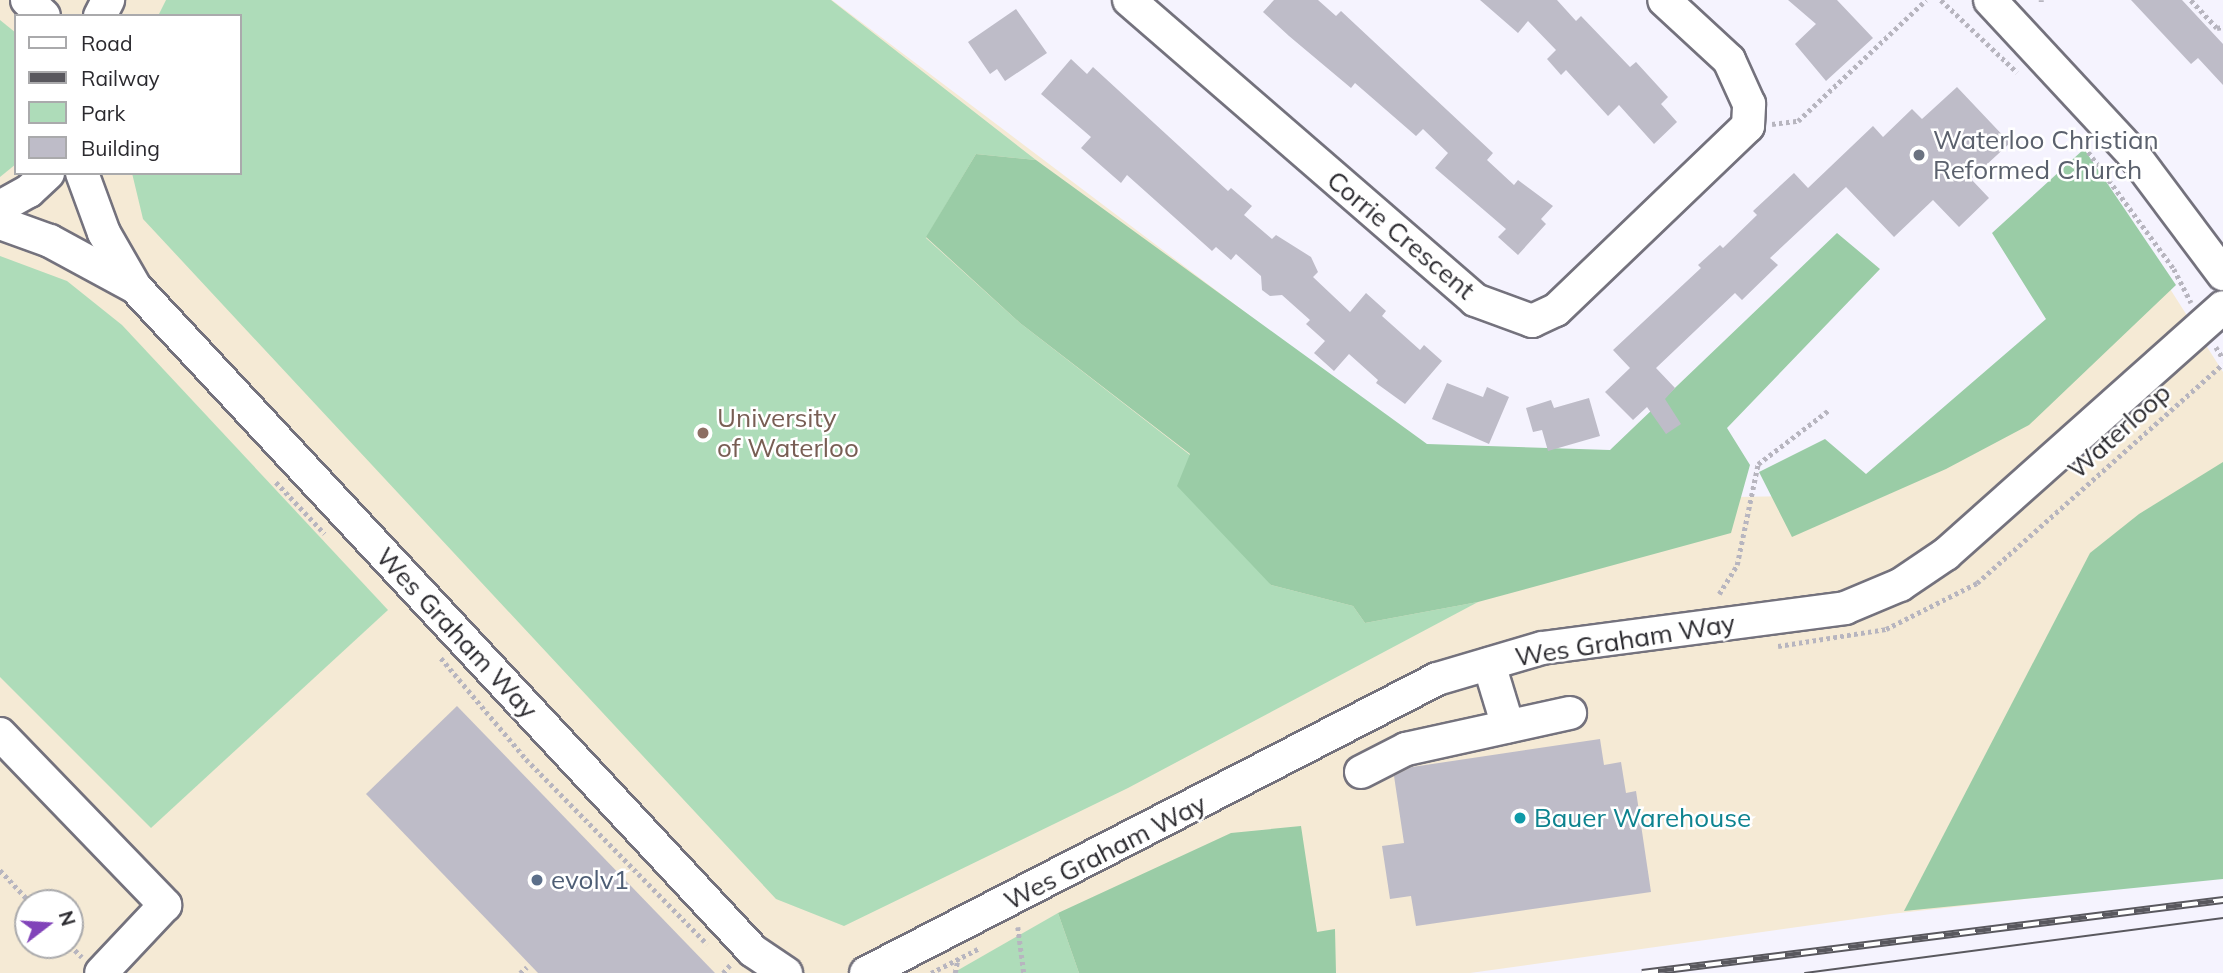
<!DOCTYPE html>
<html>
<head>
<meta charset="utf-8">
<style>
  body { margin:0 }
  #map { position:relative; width:2223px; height:973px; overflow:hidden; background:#f5f3fe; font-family:Mulish,sans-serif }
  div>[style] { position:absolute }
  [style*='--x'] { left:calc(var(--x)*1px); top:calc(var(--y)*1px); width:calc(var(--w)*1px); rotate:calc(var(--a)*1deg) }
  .education>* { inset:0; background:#f5ead5 }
  .green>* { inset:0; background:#aedcb9 }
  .forest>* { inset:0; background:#9acca6 }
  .building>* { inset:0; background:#bebcc8 }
  .path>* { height:4.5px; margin-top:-2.25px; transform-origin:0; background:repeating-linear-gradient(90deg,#b7b5bf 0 3.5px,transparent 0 7px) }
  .roads { filter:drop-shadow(2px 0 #74727d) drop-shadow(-2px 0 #74727d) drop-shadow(0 2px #74727d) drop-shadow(0 -2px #74727d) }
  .minor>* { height:32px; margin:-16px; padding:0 16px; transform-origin:16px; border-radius:16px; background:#fff }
  .tram>* { height:2px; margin:-1px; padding:0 1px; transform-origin:1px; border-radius:1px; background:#59585e }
  .rail>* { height:8px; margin-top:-4px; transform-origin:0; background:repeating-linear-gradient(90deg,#fff 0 16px,#59585e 0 32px); box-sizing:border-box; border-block:2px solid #59585e }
  .dots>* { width:19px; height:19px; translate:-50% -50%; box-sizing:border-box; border:4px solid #fff; border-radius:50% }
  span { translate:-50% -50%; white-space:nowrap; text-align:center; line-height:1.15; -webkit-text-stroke:5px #fff; paint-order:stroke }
  .worship-label { font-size:26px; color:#5b616d }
  .left { translate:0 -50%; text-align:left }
  .street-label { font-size:26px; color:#2b2a2f }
  .education-label { font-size:26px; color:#785e54 }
  .culture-label { font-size:26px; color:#0d838f }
  .service-label { font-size:26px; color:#4e5e75 }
  .legend { position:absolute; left:14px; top:14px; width:228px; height:161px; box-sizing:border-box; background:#fff; border:2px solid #aaaaac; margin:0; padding:9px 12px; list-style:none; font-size:21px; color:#2b2a2f }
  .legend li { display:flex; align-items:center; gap:14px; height:35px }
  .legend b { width:35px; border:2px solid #aaaaac }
  .north { position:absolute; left:14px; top:889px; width:70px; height:70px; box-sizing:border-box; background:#fff; border:2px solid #aaaaac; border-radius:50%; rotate:73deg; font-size:19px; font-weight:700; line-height:28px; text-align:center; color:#2b2a2f }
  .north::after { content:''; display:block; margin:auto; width:24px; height:32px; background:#8143b9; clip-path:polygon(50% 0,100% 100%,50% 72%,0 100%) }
</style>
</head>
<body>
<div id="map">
  <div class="education">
    <i style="clip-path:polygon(evenodd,0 0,832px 0,1495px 501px,1863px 495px,2137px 237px,2223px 372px,2223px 877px,1891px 914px,1470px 973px,0 973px,0 0,16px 16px,240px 16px,240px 173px,16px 173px,16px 16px,0 0,28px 903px,70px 903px,70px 945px,28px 945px,28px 903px)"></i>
  </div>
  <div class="green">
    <i style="clip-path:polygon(166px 0,831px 0,1036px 160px,976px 154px,926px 238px,1020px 323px,1190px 455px,1271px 585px,1353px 606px,1365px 623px,1478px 602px,1128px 788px,844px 926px,776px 899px,143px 219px,132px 173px,240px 173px,240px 16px,158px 16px)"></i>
    <i style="clip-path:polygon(0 20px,16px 33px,16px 164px,0 177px)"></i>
    <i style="clip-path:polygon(0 256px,67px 281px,122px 325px,388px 610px,151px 828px,0 677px)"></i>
    <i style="clip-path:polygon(1058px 913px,1079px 973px,953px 973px)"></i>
  </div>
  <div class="forest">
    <i style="clip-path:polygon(2084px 149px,2176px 285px,2029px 425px,1946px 469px,1792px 537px,1759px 472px,1825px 439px,1866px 474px,2046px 319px,1992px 233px)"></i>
    <i style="clip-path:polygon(976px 154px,1036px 160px,1427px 444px,1610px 450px,1837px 233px,1880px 269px,1727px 428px,1750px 465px,1731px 533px,1478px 602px,1365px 623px,1353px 606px,1271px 585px,1177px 486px,1190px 454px,1020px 323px,926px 237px)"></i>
    <i style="clip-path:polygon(2223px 462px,2223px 879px,1904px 911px,2090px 553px,2139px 514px)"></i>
    <i style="clip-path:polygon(1301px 826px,1317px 932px,1335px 929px,1336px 973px,1079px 973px,1058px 913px,1231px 833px)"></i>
  </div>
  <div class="building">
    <i style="clip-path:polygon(1274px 0,1318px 0,1336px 16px,1341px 11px,1493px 153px,1487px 160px,1514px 185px,1518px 180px,1553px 206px,1541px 219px,1546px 224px,1518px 255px,1498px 237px,1506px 229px,1435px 168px,1448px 153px,1423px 129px,1416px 136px,1355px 83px,1351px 88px,1289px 36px,1263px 12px)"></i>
    <i style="clip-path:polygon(1480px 0,1557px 0,1576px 21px,1581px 16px,1630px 67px,1636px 62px,1668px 97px,1661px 104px,1677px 122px,1654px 144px,1619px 105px,1608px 116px,1566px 70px,1561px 75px,1547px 59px,1556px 50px,1528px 21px,1518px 33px)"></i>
    <i style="clip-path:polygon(1788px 0,1837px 0,1873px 38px,1826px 81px,1795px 44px,1816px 24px)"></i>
    <i style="clip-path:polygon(2131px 0,2182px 0,2223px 44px,2223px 85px,2198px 58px,2191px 64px)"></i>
    <i style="clip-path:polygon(1016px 9px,1047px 53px,1005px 81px,997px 69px,990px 74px,968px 42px)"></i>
    <i style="clip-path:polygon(1071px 59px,1087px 74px,1093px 67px,1228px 191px,1231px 188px,1252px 206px,1244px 215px,1272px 239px,1276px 235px,1311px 257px,1318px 272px,1313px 277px,1350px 312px,1366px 293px,1386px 311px,1382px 316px,1420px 350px,1424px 345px,1442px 361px,1405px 404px,1376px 383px,1378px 380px,1349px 354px,1334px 371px,1314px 353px,1325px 341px,1306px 324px,1310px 320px,1282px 295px,1270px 296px,1262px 290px,1261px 276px,1236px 254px,1231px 260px,1216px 247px,1212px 251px,1127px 175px,1121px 183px,1081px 148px,1091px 137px,1041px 94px)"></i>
    <i style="clip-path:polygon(1957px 87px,2010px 143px,1971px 179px,1989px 198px,1959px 227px,1933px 200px,1894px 237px,1846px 187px,1770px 258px,1778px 265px,1742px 300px,1735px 293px,1656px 368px,1675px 388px,1665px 399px,1681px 424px,1666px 434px,1647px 407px,1633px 420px,1605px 392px,1630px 368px,1613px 350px,1701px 268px,1698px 265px,1720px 245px,1723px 248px,1757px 215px,1753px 211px,1794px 173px,1808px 188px,1873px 126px,1883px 137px,1912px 109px,1922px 119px)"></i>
    <i style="clip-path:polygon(1447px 383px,1483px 397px,1487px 387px,1509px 397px,1489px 444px,1432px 419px)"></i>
    <i style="clip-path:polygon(1589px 398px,1600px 436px,1548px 451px,1542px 430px,1533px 432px,1526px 408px,1551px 400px,1554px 408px)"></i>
    <i style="clip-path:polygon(457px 706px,715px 973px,538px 973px,366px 794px)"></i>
    <i style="clip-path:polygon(1600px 739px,1604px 765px,1621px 762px,1626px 793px,1636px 791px,1651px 892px,1416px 926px,1411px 896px,1390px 899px,1382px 846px,1404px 843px,1394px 776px,1412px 767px)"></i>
  </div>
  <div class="path">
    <i style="--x:1941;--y:0;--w:105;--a:43.5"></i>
    <i style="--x:2191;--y:0;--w:38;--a:47"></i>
    <i style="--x:2217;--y:28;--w:6;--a:-9"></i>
    <i style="--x:2041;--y:2;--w:2;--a:-90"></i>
    <i style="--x:1772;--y:124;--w:26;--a:-7"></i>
    <i style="--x:1798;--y:121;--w:176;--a:-43.4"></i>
    <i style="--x:2076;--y:135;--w:166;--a:53.8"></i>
    <i style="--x:2174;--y:269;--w:38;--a:63"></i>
    <i style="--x:2216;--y:347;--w:13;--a:58"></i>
    <i style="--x:276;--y:482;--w:71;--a:46.7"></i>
    <i style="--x:1719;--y:594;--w:34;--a:-58"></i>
    <i style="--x:1737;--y:565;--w:103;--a:-78.3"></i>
    <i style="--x:1758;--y:464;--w:89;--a:-37.3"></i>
    <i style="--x:1778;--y:646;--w:109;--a:-8.9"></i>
    <i style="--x:1886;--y:629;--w:102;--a:-26.8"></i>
    <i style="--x:1977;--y:583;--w:329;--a:-41.7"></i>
    <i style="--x:441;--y:658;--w:132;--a:49.9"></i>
    <i style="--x:526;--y:759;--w:259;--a:45.6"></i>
    <i style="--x:0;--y:870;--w:45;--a:46.8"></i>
    <i style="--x:1018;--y:927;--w:46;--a:82.6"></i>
    <i style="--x:70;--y:945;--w:17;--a:45"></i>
    <i style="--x:520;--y:973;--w:9;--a:-41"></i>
    <i style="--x:723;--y:973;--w:11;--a:-49"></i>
    <i style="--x:931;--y:973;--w:53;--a:-27.1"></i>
    <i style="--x:955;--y:973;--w:15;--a:-79"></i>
  </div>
  <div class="roads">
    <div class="minor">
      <i style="--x:27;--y:0;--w:23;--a:43"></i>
      <i style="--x:1129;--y:0;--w:458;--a:40.9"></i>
      <i style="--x:1475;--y:300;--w:61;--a:20.2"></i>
      <i style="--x:1532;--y:321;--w:26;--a:-25"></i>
      <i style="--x:1556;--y:310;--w:266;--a:-43.8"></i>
      <i style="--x:1748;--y:126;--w:22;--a:-87"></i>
      <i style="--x:1749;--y:104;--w:48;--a:-114.4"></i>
      <i style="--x:1729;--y:60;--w:88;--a:-137.3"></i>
      <i style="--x:1990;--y:0;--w:212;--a:47.1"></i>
      <i style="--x:2134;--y:155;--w:149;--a:53.2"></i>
      <i style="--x:100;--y:16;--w:18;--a:-63"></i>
      <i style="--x:82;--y:173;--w:64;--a:69.9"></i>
      <i style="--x:104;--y:233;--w:62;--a:60.1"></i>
      <i style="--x:135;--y:287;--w:907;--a:47.05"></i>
      <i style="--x:753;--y:951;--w:40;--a:34"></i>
      <i style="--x:0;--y:207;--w:33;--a:-29"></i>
      <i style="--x:29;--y:191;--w:26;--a:-43"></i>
      <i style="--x:0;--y:223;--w:53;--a:19.8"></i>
      <i style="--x:50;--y:241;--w:94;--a:28.5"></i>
      <i style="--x:1489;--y:664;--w:65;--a:73"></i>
      <i style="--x:0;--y:734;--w:238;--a:46"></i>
      <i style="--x:165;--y:905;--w:93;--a:133.3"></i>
      <i style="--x:1361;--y:772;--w:51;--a:-27.1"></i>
      <i style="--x:1406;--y:749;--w:168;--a:-12.4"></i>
      <i style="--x:866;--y:973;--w:642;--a:-27.24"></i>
      <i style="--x:1437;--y:679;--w:109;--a:-16.4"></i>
      <i style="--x:1542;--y:648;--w:306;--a:-7.5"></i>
      <i style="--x:1845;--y:608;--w:60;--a:-22.7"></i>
      <i style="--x:1900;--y:585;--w:55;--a:-34"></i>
      <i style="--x:1946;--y:554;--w:371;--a:-41.7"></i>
    </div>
  </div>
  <div class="tram">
    <i style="--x:1805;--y:973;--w:422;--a:-7.5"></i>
  </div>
  <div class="rail">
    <i style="--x:1642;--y:973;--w:586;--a:-7.16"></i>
  </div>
  <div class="dots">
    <i style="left:1919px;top:155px;background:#6b7280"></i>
    <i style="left:703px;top:433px;background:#8d6e63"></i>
    <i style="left:1520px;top:818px;background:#0f9aa8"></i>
    <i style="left:537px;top:880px;background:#5c6f8a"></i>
  </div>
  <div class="worship-label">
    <span class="left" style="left:1933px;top:155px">Waterloo Christian<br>Reformed Church</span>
  </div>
  <div class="street-label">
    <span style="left:1401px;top:235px;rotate:40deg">Corrie Crescent</span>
    <span style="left:2119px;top:431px;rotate:-42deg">Waterloop</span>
    <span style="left:457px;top:633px;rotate:47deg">Wes Graham Way</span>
    <span style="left:1625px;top:640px;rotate:-9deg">Wes Graham Way</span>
    <span style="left:1105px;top:852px;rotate:-27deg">Wes Graham Way</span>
  </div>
  <div class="education-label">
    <span class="left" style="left:717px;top:433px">University<br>of Waterloo</span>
  </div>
  <div class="culture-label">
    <span class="left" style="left:1534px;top:818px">Bauer Warehouse</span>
  </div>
  <div class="service-label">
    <span class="left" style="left:551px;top:880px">evolv1</span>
  </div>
  <ul class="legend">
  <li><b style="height:9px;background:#fff"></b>Road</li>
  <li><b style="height:9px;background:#59585e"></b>Railway</li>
  <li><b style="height:19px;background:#aedcb9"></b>Park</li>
  <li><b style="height:19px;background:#bebcc8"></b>Building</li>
  </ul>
  <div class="north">N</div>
</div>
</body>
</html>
